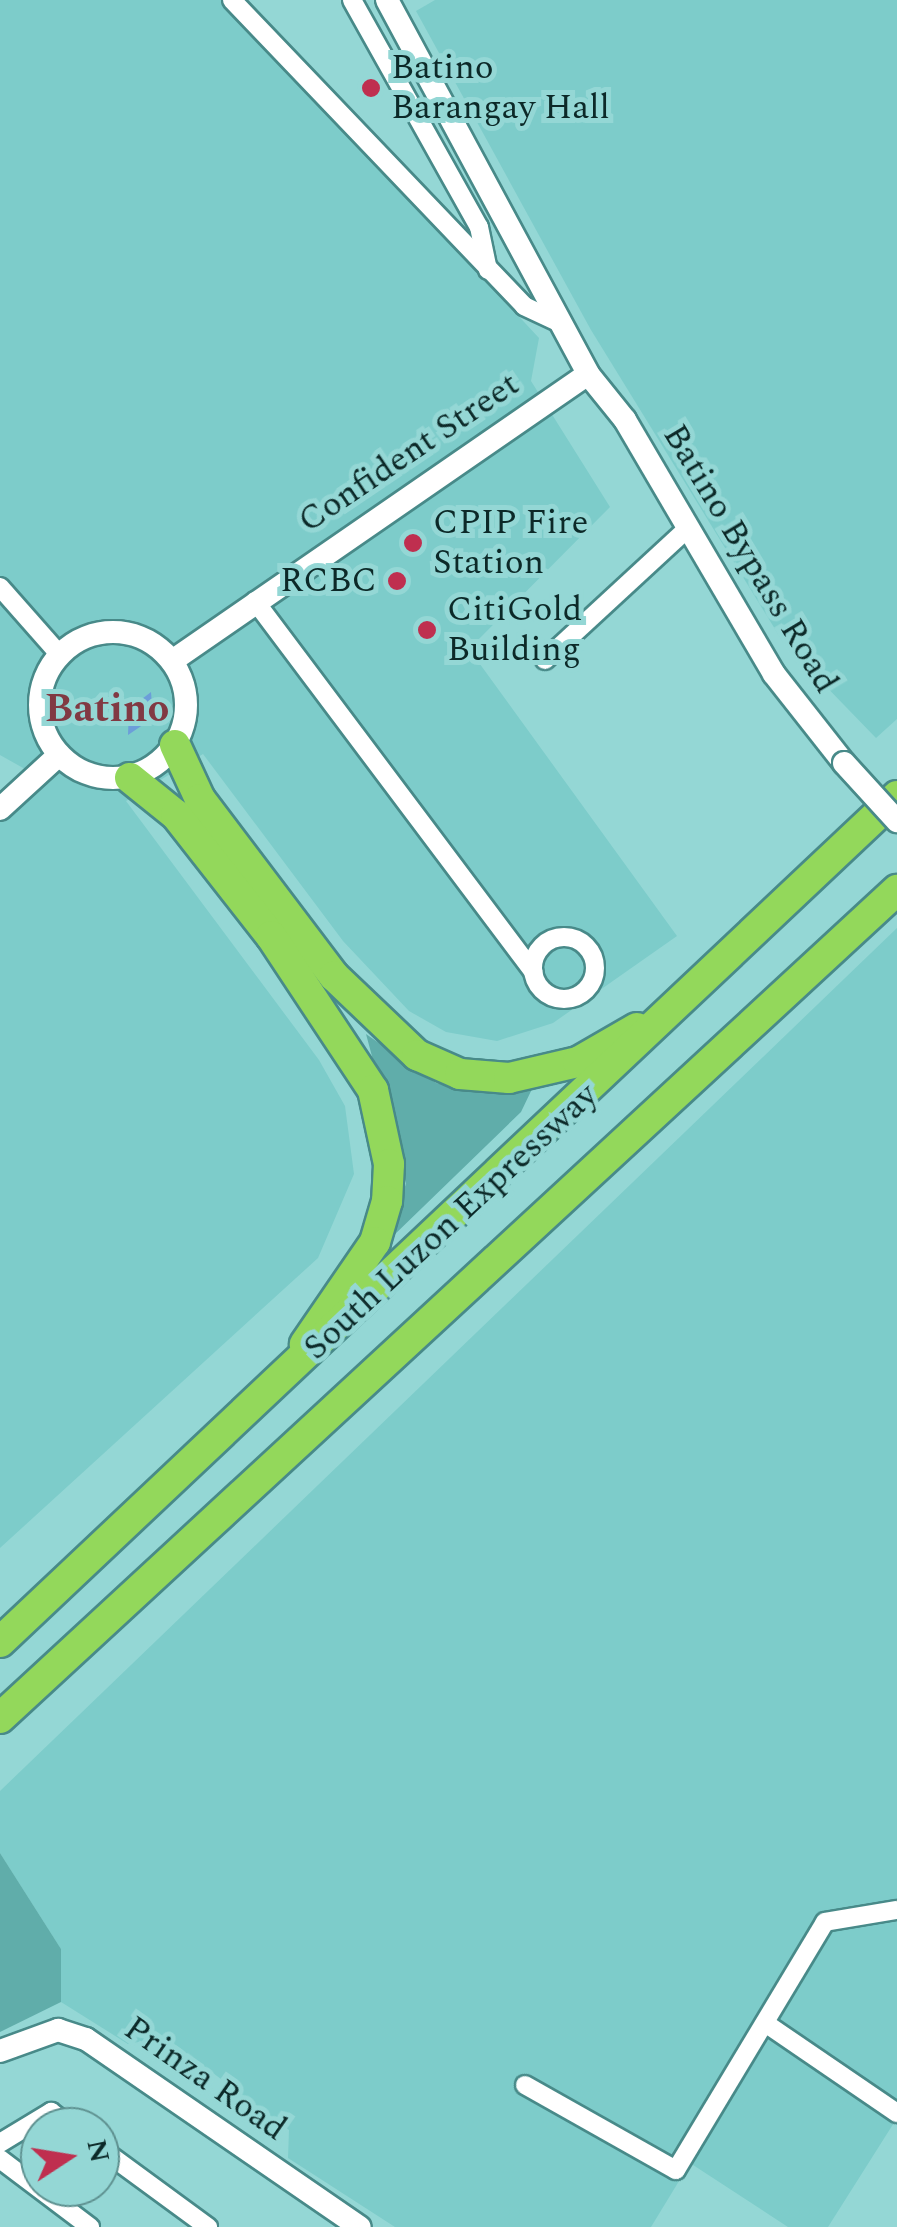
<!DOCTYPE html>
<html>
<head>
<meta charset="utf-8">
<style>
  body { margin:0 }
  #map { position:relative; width:897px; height:2227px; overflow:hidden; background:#94d7d5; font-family:Spectral,serif }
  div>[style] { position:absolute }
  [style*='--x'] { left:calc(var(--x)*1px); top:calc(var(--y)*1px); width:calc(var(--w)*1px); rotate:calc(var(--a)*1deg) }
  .built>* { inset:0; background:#7dccca }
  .green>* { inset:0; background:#60adaa }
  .water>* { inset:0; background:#6c9ed9 }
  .roads { filter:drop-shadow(2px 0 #488a89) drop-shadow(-2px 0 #488a89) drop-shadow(0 2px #488a89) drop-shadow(0 -2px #488a89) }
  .street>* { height:18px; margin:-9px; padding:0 9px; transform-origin:9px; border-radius:9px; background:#fff }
  .street>.ring { margin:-9px; padding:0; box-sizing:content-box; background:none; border:18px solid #fff; border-radius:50% }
  .secondary>* { height:22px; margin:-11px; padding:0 11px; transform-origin:11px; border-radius:11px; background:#fff }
  .secondary>.ring { margin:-11px; padding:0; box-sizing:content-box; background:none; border:22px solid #fff; border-radius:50% }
  .highway>* { height:30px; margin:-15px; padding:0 15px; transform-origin:15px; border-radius:15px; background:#93d85b }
  .bridges { filter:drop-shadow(2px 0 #488a89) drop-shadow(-2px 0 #488a89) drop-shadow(0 2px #488a89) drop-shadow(0 -2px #488a89) }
  .secondary-bridge>* { height:22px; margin:-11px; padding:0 11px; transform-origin:11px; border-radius:11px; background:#fff }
  .dots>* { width:28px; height:28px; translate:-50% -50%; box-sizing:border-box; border:5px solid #94d7d5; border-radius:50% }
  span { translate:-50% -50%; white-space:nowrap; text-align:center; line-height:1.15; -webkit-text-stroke:10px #94d7d5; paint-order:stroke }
  .poi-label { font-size:35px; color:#0c2928 }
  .left { translate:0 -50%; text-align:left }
  .right { translate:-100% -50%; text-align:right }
  .street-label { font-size:35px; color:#0c2928 }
  .quarter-label { font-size:40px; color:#813943; font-weight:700 }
  .north { position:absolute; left:20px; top:2107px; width:100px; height:100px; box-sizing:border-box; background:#94d7d5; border:2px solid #5e9190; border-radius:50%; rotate:78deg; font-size:28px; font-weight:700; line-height:40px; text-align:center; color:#0c2928 }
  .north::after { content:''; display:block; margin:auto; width:35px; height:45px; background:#bf2f4f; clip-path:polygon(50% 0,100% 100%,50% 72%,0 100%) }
</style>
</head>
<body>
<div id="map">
  <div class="built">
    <i style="clip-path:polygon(0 0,223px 0,539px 338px,531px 381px,610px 507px,469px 649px,677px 936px,553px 1023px,497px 1041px,446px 1032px,409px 1011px,343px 941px,203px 754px,126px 801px,319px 1060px,345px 1106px,354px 1174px,318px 1258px,0 1548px,0 816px,41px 778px,0 755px)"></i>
    <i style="clip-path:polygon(435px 0,897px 0,897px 719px,876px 738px,783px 642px,591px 330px,416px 11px)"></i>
    <i style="clip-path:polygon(897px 928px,897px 2118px,828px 2227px,788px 2227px,690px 2163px,651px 2227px,395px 2227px,288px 2158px,289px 2130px,165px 2037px,128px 2044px,61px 2002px,61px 1949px,0 1853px,0 1791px)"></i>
  </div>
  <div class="green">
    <i style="clip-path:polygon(366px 1034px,436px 1083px,472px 1092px,532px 1089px,521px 1112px,391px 1238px,406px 1183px)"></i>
    <i style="clip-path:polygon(0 1853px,61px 1949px,61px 2002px,0 2032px)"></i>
  </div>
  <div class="water">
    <i style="clip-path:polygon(151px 692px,153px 718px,128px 735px,129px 709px)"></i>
  </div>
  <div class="roads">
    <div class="street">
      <i style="--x:232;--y:0;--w:423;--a:46.3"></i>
      <i style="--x:524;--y:306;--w:42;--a:25.3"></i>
      <i style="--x:352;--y:0;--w:260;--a:60.8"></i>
      <i style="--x:479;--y:227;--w:44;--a:78.2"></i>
      <i style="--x:0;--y:587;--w:91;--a:48.6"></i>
      <i style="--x:255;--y:601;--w:464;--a:53.1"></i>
      <i style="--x:545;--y:660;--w:195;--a:-42.7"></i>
      <i class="ring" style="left:533px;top:937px;width:44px;height:44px"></i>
      <i style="--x:765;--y:2023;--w:160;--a:34.3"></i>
      <i style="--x:525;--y:2085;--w:173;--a:29.4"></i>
      <i style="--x:676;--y:2170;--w:289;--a:-59"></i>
      <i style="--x:825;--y:1922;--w:73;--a:-9.5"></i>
      <i style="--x:0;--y:2143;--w:60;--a:-31.3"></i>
      <i style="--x:51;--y:2112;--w:25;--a:37"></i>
      <i style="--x:100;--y:2148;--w:134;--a:36.2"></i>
      <i style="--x:0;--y:2159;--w:113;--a:37.1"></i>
    </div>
    <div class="secondary">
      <i style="--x:387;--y:0;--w:425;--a:61.7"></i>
      <i style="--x:588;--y:374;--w:59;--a:51.2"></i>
      <i style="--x:625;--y:420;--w:294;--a:59.6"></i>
      <i style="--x:774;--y:674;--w:113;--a:51.8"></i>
      <i class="ring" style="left:40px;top:632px;width:124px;height:124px"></i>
      <i style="--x:172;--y:661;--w:505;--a:-34.6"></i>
      <i style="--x:0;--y:809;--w:80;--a:-42.5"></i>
      <i style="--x:0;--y:2051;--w:62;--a:-19.9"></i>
      <i style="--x:58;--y:2030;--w:29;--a:18"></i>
      <i style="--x:86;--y:2039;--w:332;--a:34.5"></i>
    </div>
    <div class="highway">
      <i style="--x:175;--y:745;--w:60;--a:65.2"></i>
      <i style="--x:200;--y:799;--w:222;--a:52.9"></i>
      <i style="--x:334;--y:976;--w:115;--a:43.6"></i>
      <i style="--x:417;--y:1055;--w:47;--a:23.8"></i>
      <i style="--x:460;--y:1074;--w:49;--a:4.7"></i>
      <i style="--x:509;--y:1078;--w:71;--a:-13.1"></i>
      <i style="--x:578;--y:1062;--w:68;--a:-30"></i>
      <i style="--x:130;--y:778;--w:59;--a:38.8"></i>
      <i style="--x:176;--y:815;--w:154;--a:51.9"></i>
      <i style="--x:271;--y:936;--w:185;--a:56.5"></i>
      <i style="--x:373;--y:1090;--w:76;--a:77.8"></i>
      <i style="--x:389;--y:1164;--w:37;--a:93"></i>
      <i style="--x:387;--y:1201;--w:43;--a:106.3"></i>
      <i style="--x:375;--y:1242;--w:124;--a:124.5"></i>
      <i style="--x:0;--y:1642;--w:1233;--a:-43.32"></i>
      <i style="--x:0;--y:1718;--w:1221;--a:-42.71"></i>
    </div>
  </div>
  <div class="bridges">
    <div class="secondary-bridge">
      <i style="--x:844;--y:763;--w:79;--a:47.6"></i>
    </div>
  </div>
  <div class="dots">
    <i style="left:371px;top:88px;background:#bf2f4f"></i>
    <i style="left:413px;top:543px;background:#bf2f4f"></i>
    <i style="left:397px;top:581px;background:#bf2f4f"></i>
    <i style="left:427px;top:630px;background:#bf2f4f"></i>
  </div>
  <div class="poi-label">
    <span class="left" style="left:391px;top:88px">Batino<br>Barangay Hall</span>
    <span class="left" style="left:433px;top:543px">CPIP Fire<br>Station</span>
    <span class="right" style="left:377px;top:581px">RCBC</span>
    <span class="left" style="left:447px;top:630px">CitiGold<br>Building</span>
  </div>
  <div class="street-label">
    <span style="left:409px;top:453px;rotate:-34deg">Confident Street</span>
    <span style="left:750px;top:559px;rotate:59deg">Batino Bypass Road</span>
    <span style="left:451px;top:1222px;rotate:-43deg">South Luzon Expressway</span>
    <span style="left:205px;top:2079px;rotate:35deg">Prinza Road</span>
  </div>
  <div class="quarter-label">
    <span style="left:107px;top:710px">Batino</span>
  </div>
  <div class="north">N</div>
</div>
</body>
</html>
